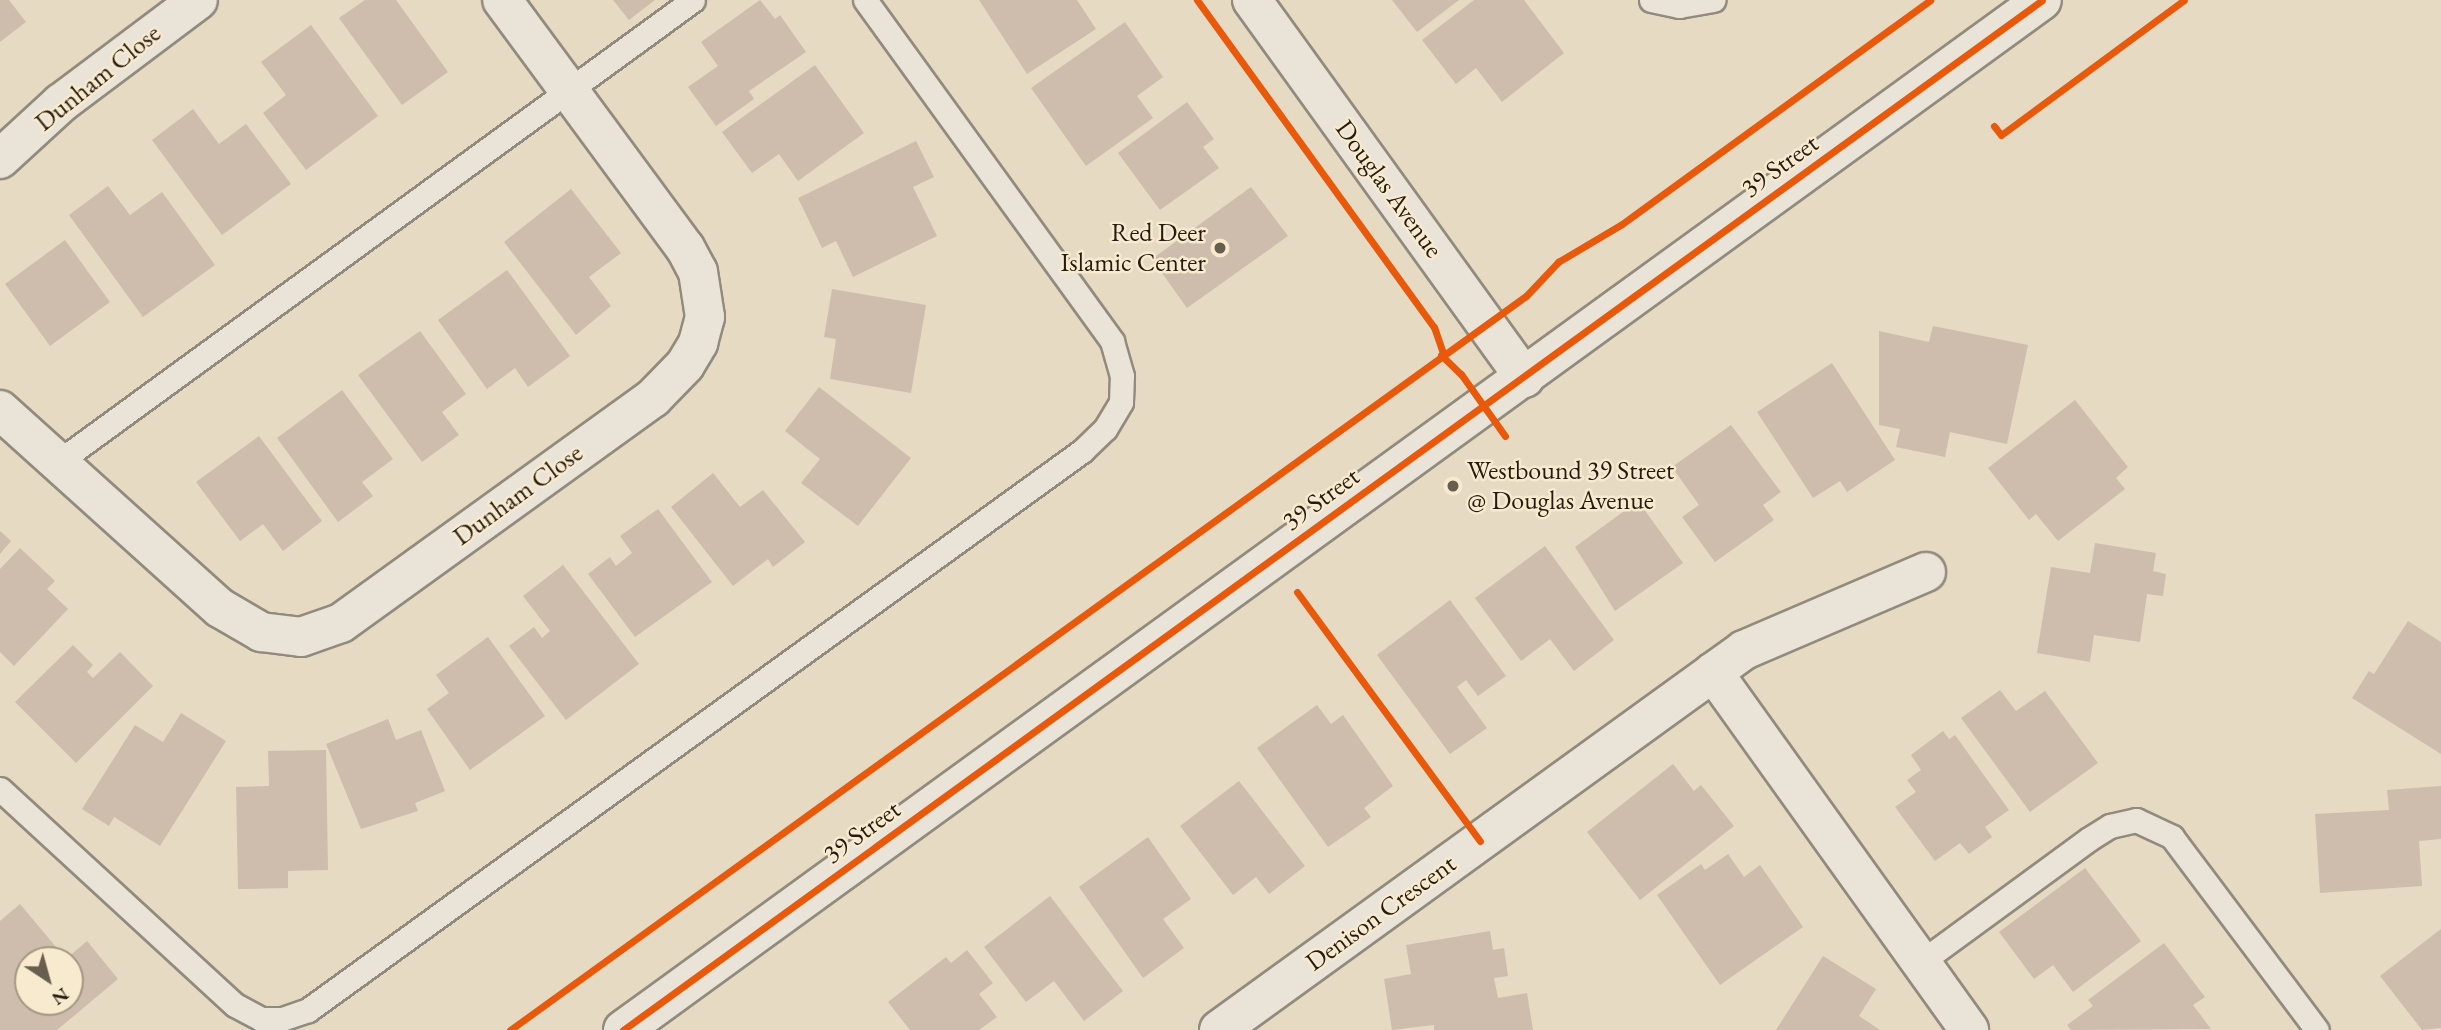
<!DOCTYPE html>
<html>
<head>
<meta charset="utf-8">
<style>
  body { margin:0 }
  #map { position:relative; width:2441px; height:1030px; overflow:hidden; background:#e6dac2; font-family:"EB Garamond",serif }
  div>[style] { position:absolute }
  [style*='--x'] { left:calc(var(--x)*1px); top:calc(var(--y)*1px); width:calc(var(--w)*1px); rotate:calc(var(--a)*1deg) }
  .building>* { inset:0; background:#cebcad }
  .roads { filter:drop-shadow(2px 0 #928b7d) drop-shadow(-2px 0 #928b7d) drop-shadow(0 2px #928b7d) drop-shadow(0 -2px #928b7d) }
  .service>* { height:23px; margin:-11.5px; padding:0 11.5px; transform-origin:11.5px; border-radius:11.5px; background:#e9e3d8 }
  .minor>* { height:38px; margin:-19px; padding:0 19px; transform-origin:19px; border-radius:19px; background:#e9e3d8 }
  .tertiary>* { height:38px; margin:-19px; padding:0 19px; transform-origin:19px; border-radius:19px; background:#e9e3d8 }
  .cycleway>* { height:7px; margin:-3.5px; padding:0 3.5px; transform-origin:3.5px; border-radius:3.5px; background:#e8590c }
  .dots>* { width:19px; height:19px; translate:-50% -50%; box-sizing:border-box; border:4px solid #f8eace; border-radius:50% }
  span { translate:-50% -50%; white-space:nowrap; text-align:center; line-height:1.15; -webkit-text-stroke:5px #f8eace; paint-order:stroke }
  .street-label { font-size:26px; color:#241c11 }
  .poi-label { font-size:26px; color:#241c11 }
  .right { translate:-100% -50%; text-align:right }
  .left { translate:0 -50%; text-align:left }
  .north { position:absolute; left:14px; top:946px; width:70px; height:70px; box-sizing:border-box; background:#f8eace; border:2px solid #a39882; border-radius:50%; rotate:144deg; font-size:19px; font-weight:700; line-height:28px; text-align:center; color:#241c11 }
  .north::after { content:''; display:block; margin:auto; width:24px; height:32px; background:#685e4f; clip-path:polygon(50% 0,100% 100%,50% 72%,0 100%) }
</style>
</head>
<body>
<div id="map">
  <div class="building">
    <i style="clip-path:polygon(0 0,9px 0,26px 22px,0 42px)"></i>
    <i style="clip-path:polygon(365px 0,396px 0,448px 72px,402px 105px,339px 18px)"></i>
    <i style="clip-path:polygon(613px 0,655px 0,629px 20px)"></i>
    <i style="clip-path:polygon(760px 0,775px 19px,780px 15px,806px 52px,749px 91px,754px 99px,716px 126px,688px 87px,718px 66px,701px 42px)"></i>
    <i style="clip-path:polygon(979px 0,1077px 0,1096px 29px,1027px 74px)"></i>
    <i style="clip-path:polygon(1392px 0,1459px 0,1417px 32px)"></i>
    <i style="clip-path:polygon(1474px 0,1524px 0,1564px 53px,1502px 102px,1476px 68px,1456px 84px,1422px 40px)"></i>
    <i style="clip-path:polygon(1125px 22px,1163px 77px,1137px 96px,1153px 118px,1086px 166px,1031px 88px)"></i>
    <i style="clip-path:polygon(311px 25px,378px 116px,306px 170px,263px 113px,286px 95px,261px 62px)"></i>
    <i style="clip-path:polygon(815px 65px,864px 133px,798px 181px,779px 154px,752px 173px,722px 132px)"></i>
    <i style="clip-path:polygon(1187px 102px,1214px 139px,1203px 147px,1219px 168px,1160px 210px,1118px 153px)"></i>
    <i style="clip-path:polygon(193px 109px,219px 144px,246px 124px,291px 184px,222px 235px,152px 140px)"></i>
    <i style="clip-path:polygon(916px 141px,934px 177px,913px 187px,937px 236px,853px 277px,836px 241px,822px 248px,798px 198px)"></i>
    <i style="clip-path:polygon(108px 186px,130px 215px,162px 192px,215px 265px,143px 317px,69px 215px)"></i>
    <i style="clip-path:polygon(1251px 187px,1288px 236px,1187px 308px,1152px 259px)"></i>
    <i style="clip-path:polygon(571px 189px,621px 253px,589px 277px,611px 306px,576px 335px,504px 242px)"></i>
    <i style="clip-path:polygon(65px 240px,110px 302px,50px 346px,5px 284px)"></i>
    <i style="clip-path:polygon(507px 270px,570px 356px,528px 387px,515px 368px,487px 389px,438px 320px)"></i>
    <i style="clip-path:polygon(832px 289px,926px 305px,911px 393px,830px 379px,836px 339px,824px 337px)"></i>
    <i style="clip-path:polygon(1933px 326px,2028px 345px,2007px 444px,1950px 432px,1945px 457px,1896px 447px,1900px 429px,1879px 425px,1879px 331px,1929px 342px)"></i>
    <i style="clip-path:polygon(420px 331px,466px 394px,442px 412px,459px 435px,422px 462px,358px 375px)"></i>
    <i style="clip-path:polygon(1832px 363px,1895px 460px,1847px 492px,1840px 481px,1813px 498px,1757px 412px)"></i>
    <i style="clip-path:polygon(819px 387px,911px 458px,858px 526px,801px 483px,820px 459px,785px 431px)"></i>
    <i style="clip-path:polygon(342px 390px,393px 459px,362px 482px,373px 496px,338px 522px,277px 438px)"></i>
    <i style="clip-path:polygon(2075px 400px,2128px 467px,2116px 478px,2125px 489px,2058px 541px,2036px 514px,2029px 520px,1988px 468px)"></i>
    <i style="clip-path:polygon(1731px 425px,1781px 492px,1763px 505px,1774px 520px,1715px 562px,1682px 517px,1699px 505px,1672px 467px)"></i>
    <i style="clip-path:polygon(259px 436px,322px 521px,283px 551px,263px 524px,240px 541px,196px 482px)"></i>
    <i style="clip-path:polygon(713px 473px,740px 507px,763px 490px,805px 542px,773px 567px,768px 559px,733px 586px,671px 507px)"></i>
    <i style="clip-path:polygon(1638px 501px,1683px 563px,1615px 611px,1575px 547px)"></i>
    <i style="clip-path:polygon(658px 509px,712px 582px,635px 637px,588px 574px,610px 557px,616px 566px,632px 553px,620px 536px)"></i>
    <i style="clip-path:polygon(0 531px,11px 541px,0 554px)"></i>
    <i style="clip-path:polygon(2095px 543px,2156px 553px,2153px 571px,2166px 574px,2163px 596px,2147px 594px,2140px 642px,2094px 635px,2090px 662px,2037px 653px,2051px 567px,2090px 573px)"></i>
    <i style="clip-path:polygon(1545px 546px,1614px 640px,1574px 671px,1550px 639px,1521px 661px,1475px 598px)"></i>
    <i style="clip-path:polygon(20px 548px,55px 581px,47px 589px,68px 609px,14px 666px,0 652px,0 569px)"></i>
    <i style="clip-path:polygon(563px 565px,639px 664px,566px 720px,509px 646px,534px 627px,542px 638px,550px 631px,523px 596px)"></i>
    <i style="clip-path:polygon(1450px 600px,1506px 676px,1478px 696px,1466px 680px,1457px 687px,1487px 728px,1450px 754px,1377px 655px)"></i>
    <i style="clip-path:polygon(2408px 621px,2441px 642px,2441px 754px,2352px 698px,2369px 671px,2374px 674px)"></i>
    <i style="clip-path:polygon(488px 637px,545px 716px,470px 770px,427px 709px,449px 693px,436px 675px)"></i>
    <i style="clip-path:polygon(73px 645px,93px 665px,87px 672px,93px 678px,120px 652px,153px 686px,76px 763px,15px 702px)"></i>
    <i style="clip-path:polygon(2000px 690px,2016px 711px,2045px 691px,2098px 763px,2030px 812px,1961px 718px)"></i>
    <i style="clip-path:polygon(1317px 705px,1331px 724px,1343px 715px,1393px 786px,1364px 808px,1371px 817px,1328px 847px,1257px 748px)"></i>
    <i style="clip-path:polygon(181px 713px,226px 741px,160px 846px,114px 817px,109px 826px,82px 809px,135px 725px,163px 742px)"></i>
    <i style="clip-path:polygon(388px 719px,396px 740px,421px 730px,445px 791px,415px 803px,418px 811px,361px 829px,326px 744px)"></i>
    <i style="clip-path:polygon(1943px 731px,1949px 739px,1955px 735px,2009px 810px,1985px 827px,1992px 837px,1969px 854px,1960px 843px,1935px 861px,1895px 807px,1916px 792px,1907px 780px,1921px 770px,1911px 755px)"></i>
    <i style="clip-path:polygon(326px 750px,328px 870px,288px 871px,288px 888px,238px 889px,236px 787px,269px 786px,268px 751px)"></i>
    <i style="clip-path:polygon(1673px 764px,1694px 791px,1701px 785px,1734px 826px,1640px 900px,1587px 832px)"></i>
    <i style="clip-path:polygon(1239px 781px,1305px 866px,1269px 894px,1256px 877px,1233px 895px,1180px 826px)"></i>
    <i style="clip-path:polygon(2441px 786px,2441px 839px,2419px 841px,2422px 886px,2320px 893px,2315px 814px,2389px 810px,2387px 790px)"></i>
    <i style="clip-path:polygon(1148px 837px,1191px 899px,1163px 919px,1184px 948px,1143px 978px,1079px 887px)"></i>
    <i style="clip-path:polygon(1728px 854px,1744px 877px,1760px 865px,1803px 927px,1720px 985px,1657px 895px,1701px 864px,1705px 870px)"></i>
    <i style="clip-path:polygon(2085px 868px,2141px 941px,2073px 992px,2053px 965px,2034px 979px,1999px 932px)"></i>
    <i style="clip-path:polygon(1050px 896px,1123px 991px,1084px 1021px,1054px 981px,1026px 1002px,984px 947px)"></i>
    <i style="clip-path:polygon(evenodd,20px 904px,66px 959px,87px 941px,118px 979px,57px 1030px,0 1030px,0 921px,20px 904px,28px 960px,70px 960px,70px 1002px,28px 1002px,28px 960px)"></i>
    <i style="clip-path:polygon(2441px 929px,2441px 1028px,2422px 1030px,2380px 976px)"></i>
    <i style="clip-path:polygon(1490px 931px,1493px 950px,1504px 948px,1508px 976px,1494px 978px,1498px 998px,1527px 993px,1533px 1030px,1434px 1030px,1434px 1025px,1392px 1030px,1384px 979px,1411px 974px,1406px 945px)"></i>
    <i style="clip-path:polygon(2164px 943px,2205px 997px,2193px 1005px,2211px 1029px,2071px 1030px,2067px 1025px,2093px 1006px,2088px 1000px)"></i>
    <i style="clip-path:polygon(967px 950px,993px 983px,979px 994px,997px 1017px,979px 1030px,910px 1030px,888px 1002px,946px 957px,951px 963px)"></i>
    <i style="clip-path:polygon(1823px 956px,1876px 989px,1859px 1016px,1880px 1030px,1776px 1030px)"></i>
  </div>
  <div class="roads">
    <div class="service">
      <i style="--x:1651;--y:0;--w:29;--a:12"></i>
      <i style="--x:1679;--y:6;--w:35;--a:-10"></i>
      <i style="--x:58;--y:462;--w:785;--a:-36.04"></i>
      <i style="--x:0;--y:789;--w:319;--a:42.6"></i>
      <i style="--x:235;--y:1005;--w:30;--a:28"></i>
      <i style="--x:261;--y:1019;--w:21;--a:0"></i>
      <i style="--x:282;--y:1019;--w:28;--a:-19"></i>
      <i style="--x:308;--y:1010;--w:955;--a:-35.84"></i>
      <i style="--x:1082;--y:451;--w:32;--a:-44"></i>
      <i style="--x:1105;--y:429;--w:31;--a:-59"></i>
      <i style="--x:1121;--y:402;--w:26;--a:-88"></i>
      <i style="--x:1122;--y:376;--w:36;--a:-106"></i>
      <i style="--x:1112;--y:341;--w:421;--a:-125.9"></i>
      <i style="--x:1921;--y:962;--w:208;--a:-36.2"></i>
      <i style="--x:2089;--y:839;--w:25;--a:-32"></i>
      <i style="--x:2110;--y:826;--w:27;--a:-13"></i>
      <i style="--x:2136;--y:820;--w:40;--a:25"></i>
      <i style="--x:2172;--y:837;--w:241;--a:53.1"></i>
    </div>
    <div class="minor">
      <i style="--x:0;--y:159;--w:83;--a:-42.6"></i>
      <i style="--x:61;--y:103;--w:171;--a:-36.9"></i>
      <i style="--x:0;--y:410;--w:296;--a:42"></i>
      <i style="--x:220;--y:608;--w:48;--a:30.3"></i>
      <i style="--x:261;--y:632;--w:40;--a:7.1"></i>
      <i style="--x:301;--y:637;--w:42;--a:-19.3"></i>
      <i style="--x:341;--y:623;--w:385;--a:-35.8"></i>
      <i style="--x:653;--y:398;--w:46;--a:-45.9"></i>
      <i style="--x:685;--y:365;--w:26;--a:-59"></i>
      <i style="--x:698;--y:343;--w:27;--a:-75"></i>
      <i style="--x:705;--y:317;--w:46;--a:-98.8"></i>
      <i style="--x:698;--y:272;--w:27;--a:-118"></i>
      <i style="--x:685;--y:248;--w:308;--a:-126.4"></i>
      <i style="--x:1713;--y:672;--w:440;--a:54.4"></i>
      <i style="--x:1219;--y:1030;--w:648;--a:-35.9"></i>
      <i style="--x:1744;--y:650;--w:198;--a:-23.2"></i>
    </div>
    <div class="tertiary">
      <i style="--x:1252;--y:0;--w:466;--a:54.2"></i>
      <i style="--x:623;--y:1030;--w:1753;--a:-35.97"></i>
    </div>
  </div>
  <div class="cycleway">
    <i style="--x:1197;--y:0;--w:404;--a:54.1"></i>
    <i style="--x:1434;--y:327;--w:28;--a:71"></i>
    <i style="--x:1994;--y:126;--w:11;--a:52"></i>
    <i style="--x:2001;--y:135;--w:227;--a:-36.4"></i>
    <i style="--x:1441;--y:355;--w:28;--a:44"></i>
    <i style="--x:1461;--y:374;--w:76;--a:54.6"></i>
    <i style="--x:1297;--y:592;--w:309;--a:53.7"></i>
    <i style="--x:510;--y:1030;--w:1253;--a:-35.85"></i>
    <i style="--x:1526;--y:296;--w:47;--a:-46.7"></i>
    <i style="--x:1558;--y:262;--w:74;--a:-30.7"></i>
    <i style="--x:1622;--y:224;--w:381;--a:-36"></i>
    <i style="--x:623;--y:1030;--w:1753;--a:-35.97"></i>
  </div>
  <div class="dots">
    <i style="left:1220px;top:248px;background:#685e4f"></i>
    <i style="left:1453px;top:486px;background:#685e4f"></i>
  </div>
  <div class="street-label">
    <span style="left:98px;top:78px;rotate:-39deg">Dunham Close</span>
    <span style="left:1780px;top:166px;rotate:-36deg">39 Street</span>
    <span style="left:1389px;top:189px;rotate:54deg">Douglas Avenue</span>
    <span style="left:518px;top:495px;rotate:-36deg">Dunham Close</span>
    <span style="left:1321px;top:499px;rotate:-36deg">39 Street</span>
    <span style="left:862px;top:832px;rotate:-36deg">39 Street</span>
    <span style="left:1381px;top:913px;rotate:-36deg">Denison Crescent</span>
  </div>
  <div class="poi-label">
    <span class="right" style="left:1206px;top:248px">Red Deer<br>Islamic Center</span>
    <span class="left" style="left:1467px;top:486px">Westbound 39 Street<br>@ Douglas Avenue</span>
  </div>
  <div class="north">N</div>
</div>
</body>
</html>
